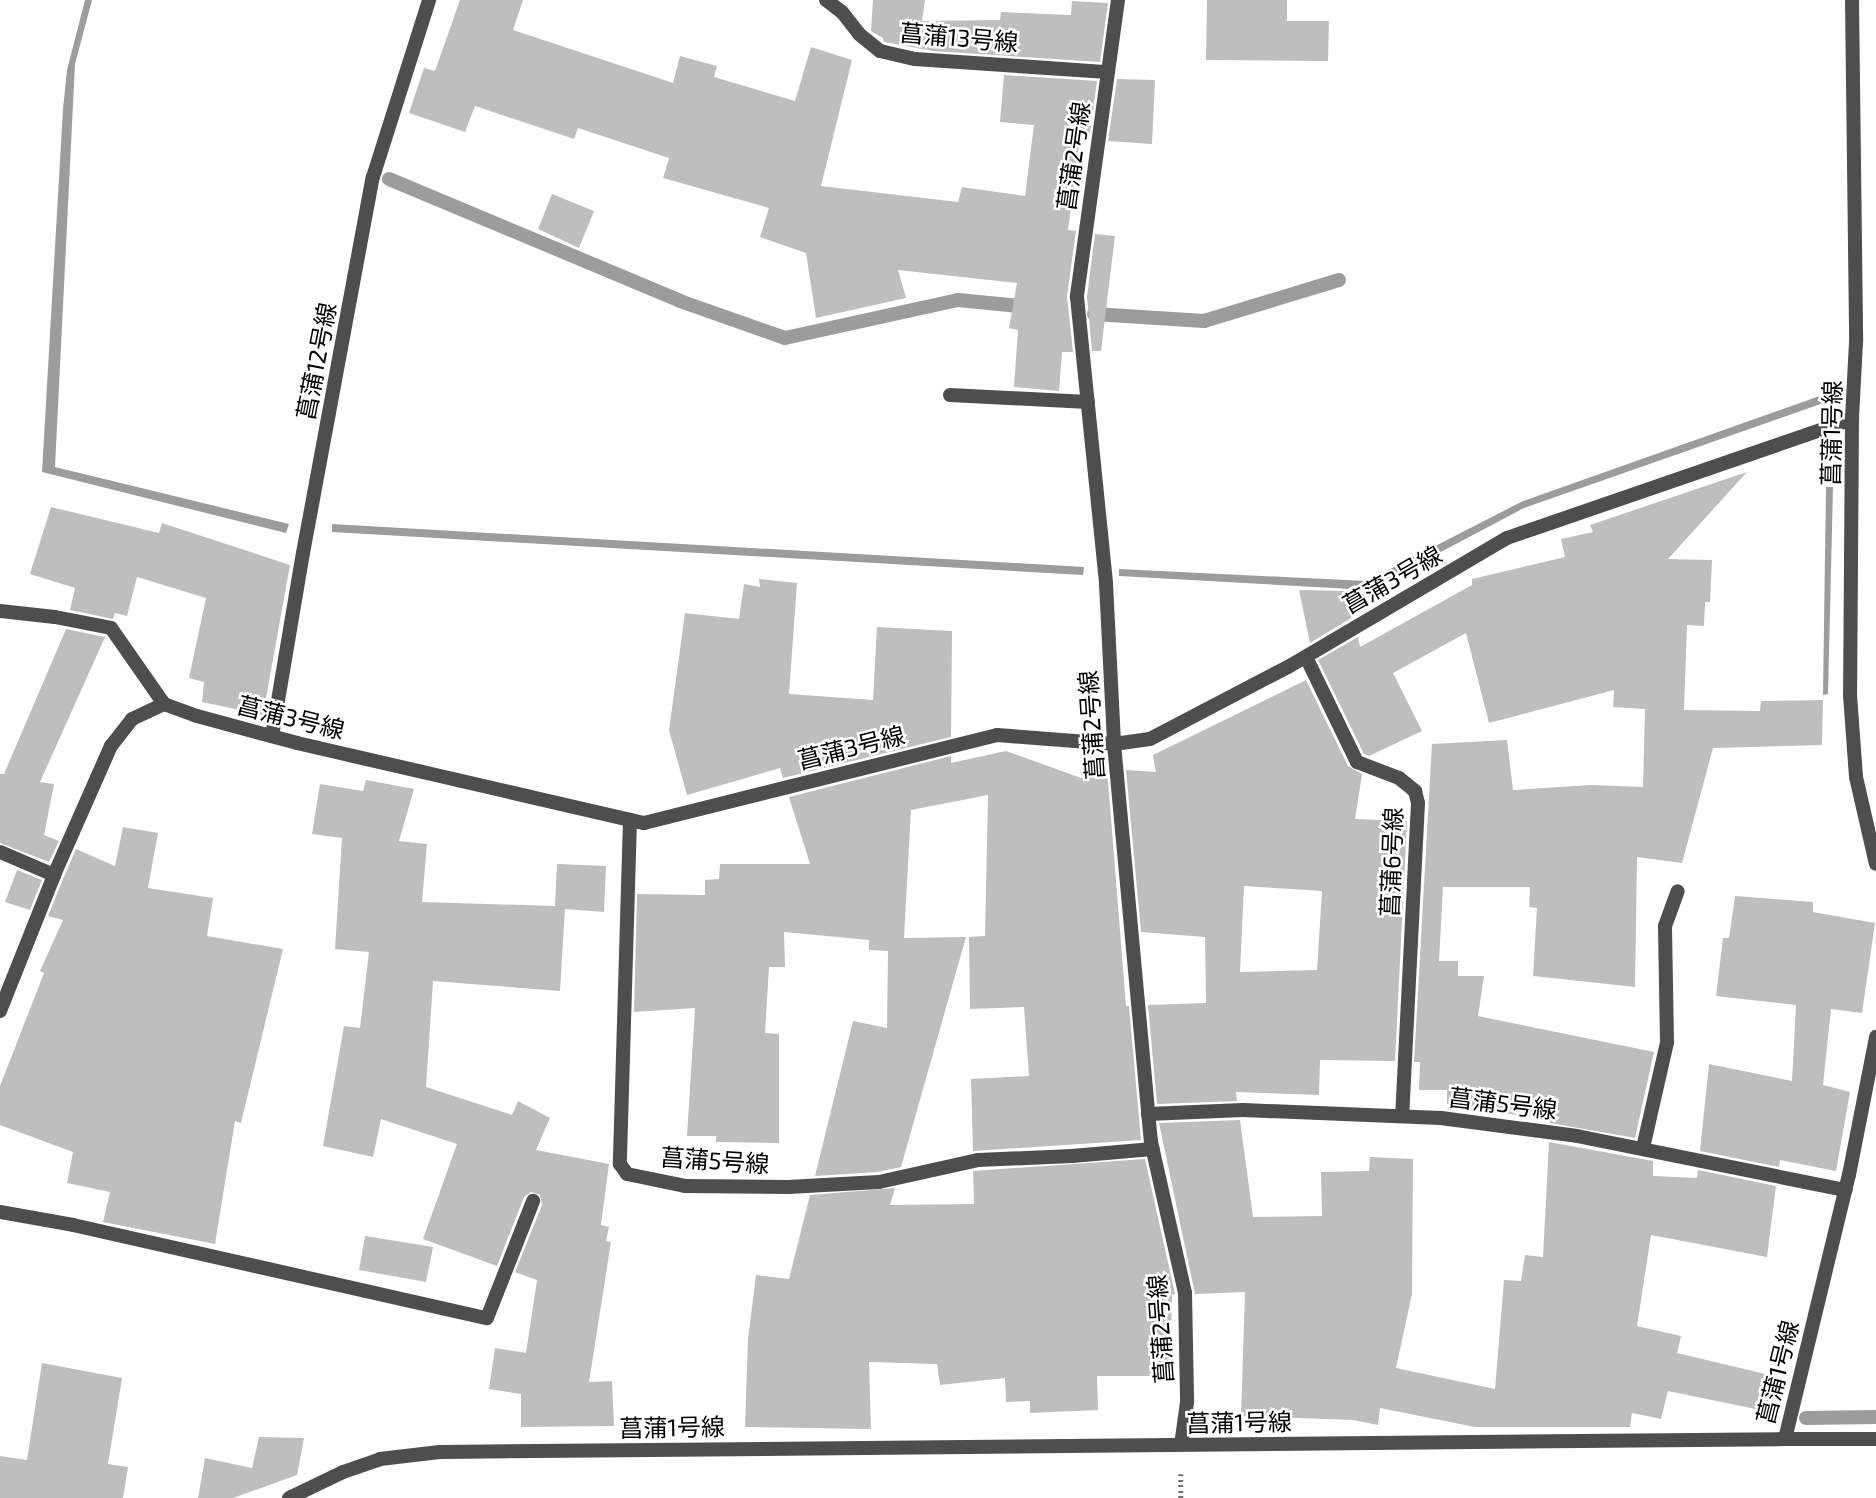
<!DOCTYPE html>
<html>
<head>
<meta charset="utf-8">
<style>
  body { margin:0 }
  #map { position:relative; width:1876px; height:1498px; overflow:hidden; background:#fff; font-family:"Exo 2","Noto Sans JP",sans-serif }
  div>[style] { position:absolute }
  [style*='--x'] { left:calc(var(--x)*1px); top:calc(var(--y)*1px); width:calc(var(--w)*1px); rotate:calc(var(--a)*1deg) }
  .water>* { inset:0; background:#9c9c9c }
  .stream>* { height:14px; margin:-7px; padding:0 7px; transform-origin:7px; border-radius:7px; background:#9c9c9c }
  .building>* { inset:0; background:#bebebe }
  .path>* { height:4.5px; margin-top:-2.25px; transform-origin:0; background:repeating-linear-gradient(90deg,#707070 0 2px,transparent 0 5.5px) }
  .lane>* { height:14px; margin:-7px; padding:0 7px; transform-origin:7px; border-radius:7px; background:#4e4e4e }
  .street>* { height:14px; margin:-7px; padding:0 7px; transform-origin:7px; border-radius:7px; background:#4e4e4e }
  span { translate:-50% -50%; white-space:nowrap; text-align:center; line-height:1.15; -webkit-text-stroke:5px #fff; paint-order:stroke }
  .street-label { font-size:24px; color:#000 }
</style>
</head>
<body>
<div id="map">
  <div class="water">
    <i style="clip-path:polygon(85px 0,92px 0,75px 64px,55px 467px,289px 524px,286px 533px,42px 472px,63px 109px,67px 70px)"></i>
    <i style="clip-path:polygon(1828px 393px,1832px 400px,1524px 508px,1369px 590px,1119px 576px,1119px 569px,1367px 581px,1523px 501px)"></i>
    <i style="clip-path:polygon(1826px 487px,1833px 487px,1828px 694px,1823px 695px)"></i>
    <i style="clip-path:polygon(332px 524px,1084px 567px,1083px 575px,332px 532px)"></i>
  </div>
  <div class="stream">
    <i style="--x:389;--y:179;--w:316;--a:22.7"></i>
    <i style="--x:680;--y:301;--w:111;--a:19.4"></i>
    <i style="--x:785;--y:338;--w:177;--a:-12.4"></i>
    <i style="--x:958;--y:300;--w:71;--a:5.6"></i>
    <i style="--x:1094;--y:314;--w:110;--a:3.6"></i>
    <i style="--x:1204;--y:321;--w:141;--a:-16.9"></i>
    <i style="--x:1806;--y:1418;--w:70;--a:-0.8"></i>
  </div>
  <div class="building">
    <i style="clip-path:polygon(460px 0,523px 0,513px 30px,673px 83px,680px 56px,717px 66px,714px 77px,795px 101px,811px 47px,852px 60px,821px 186px,958px 202px,962px 187px,1025px 196px,1034px 125px,1000px 122px,1004px 75px,1097px 81px,1089px 140px,1080px 140px,1068px 230px,1076px 231px,1067px 296px,1073px 352px,1062px 352px,1059px 391px,1014px 387px,1018px 330px,1009px 328px,1017px 283px,898px 270px,906px 298px,816px 318px,806px 253px,760px 237px,769px 208px,663px 178px,669px 158px,578px 128px,574px 139px,475px 106px,465px 132px,409px 113px,424px 68px,435px 71px)"></i>
    <i style="clip-path:polygon(873px 0,925px 0,922px 21px,1000px 20px,1001px 12px,1071px 15px,1072px 1px,1108px 3px,1100px 62px,933px 51px,884px 42px,883px 38px,871px 31px)"></i>
    <i style="clip-path:polygon(1207px 0,1287px 0,1287px 21px,1329px 21px,1328px 61px,1206px 60px)"></i>
    <i style="clip-path:polygon(1117px 79px,1155px 80px,1152px 144px,1108px 141px)"></i>
    <i style="clip-path:polygon(552px 194px,594px 211px,579px 248px,538px 229px)"></i>
    <i style="clip-path:polygon(1095px 234px,1115px 236px,1101px 351px,1092px 351px,1087px 297px)"></i>
    <i style="clip-path:polygon(1747px 472px,1668px 559px,1712px 560px,1710px 602px,1705px 602px,1704px 626px,1687px 625px,1684px 710px,1760px 711px,1761px 701px,1823px 700px,1822px 745px,1713px 748px,1682px 863px,1637px 857px,1635px 987px,1533px 976px,1537px 908px,1529px 907px,1530px 887px,1443px 887px,1439px 961px,1458px 961px,1458px 976px,1484px 976px,1478px 1016px,1654px 1052px,1635px 1138px,1550px 1123px,1550px 1120px,1447px 1104px,1447px 1090px,1419px 1090px,1420px 1062px,1414px 1062px,1432px 744px,1507px 740px,1513px 790px,1591px 785px,1643px 787px,1645px 709px,1613px 707px,1614px 690px,1489px 723px,1466px 633px,1393px 673px,1422px 731px,1369px 756px,1364px 754px,1318px 660px,1358px 637px,1360px 647px,1472px 585px,1472px 579px,1565px 557px,1561px 539px,1593px 532px,1590px 525px)"></i>
    <i style="clip-path:polygon(51px 507px,159px 533px,162px 523px,290px 565px,263px 715px,202px 702px,204px 682px,189px 678px,206px 598px,137px 577px,127px 616px,115px 613px,113px 619px,70px 610px,75px 588px,30px 574px)"></i>
    <i style="clip-path:polygon(759px 579px,797px 583px,789px 694px,873px 700px,877px 627px,952px 631px,951px 737px,783px 778px,780px 768px,687px 795px,669px 730px,685px 613px,739px 619px,744px 584px,760px 587px)"></i>
    <i style="clip-path:polygon(1299px 590px,1347px 591px,1353px 617px,1310px 643px)"></i>
    <i style="clip-path:polygon(66px 629px,105px 637px,40px 782px,54px 784px,44px 835px,59px 841px,49px 862px,0 843px,0 774px,4px 774px)"></i>
    <i style="clip-path:polygon(evenodd,1306px 680px,1348px 766px,1362px 774px,1355px 819px,1407px 821px,1395px 1061px,1320px 1060px,1319px 1095px,1236px 1092px,1237px 1101px,1157px 1104px,1148px 1005px,1206px 1003px,1205px 937px,1141px 932px,1126px 770px,1156px 772px,1153px 755px,1306px 680px,1244px 886px,1322px 891px,1317px 970px,1240px 972px,1244px 886px)"></i>
    <i style="clip-path:polygon(1006px 751px,1084px 779px,1092px 767px,1107px 768px,1126px 1006px,1129px 1006px,1141px 1140px,973px 1151px,971px 1079px,1029px 1076px,1024px 1007px,970px 1009px,969px 937px,985px 936px,988px 795px,911px 810px,904px 938px,966px 937px,901px 1167px,878px 1172px,815px 1176px,853px 1021px,887px 1028px,888px 951px,869px 950px,869px 940px,784px 932px,785px 967px,769px 967px,765px 1033px,779px 1034px,779px 1143px,716px 1142px,716px 1136px,687px 1136px,695px 1008px,634px 1012px,637px 894px,705px 895px,705px 880px,719px 879px,720px 864px,810px 864px,789px 797px,951px 756px,951px 763px)"></i>
    <i style="clip-path:polygon(366px 780px,414px 789px,399px 841px,427px 844px,422px 902px,555px 906px,557px 864px,606px 866px,604px 912px,565px 909px,560px 991px,433px 981px,426px 1087px,512px 1115px,518px 1101px,550px 1118px,536px 1150px,609px 1164px,601px 1225px,609px 1227px,606px 1241px,611px 1242px,589px 1382px,612px 1381px,614px 1426px,521px 1427px,521px 1394px,489px 1389px,495px 1348px,526px 1353px,537px 1280px,515px 1272px,542px 1205px,540px 1195px,531px 1192px,524px 1197px,497px 1266px,423px 1239px,457px 1144px,381px 1119px,373px 1157px,323px 1146px,344px 1026px,360px 1028px,369px 952px,335px 949px,342px 838px,312px 834px,320px 784px,363px 791px)"></i>
    <i style="clip-path:polygon(123px 827px,158px 833px,148px 888px,213px 898px,207px 936px,283px 949px,241px 1123px,235px 1121px,215px 1244px,103px 1222px,110px 1192px,67px 1183px,73px 1152px,0 1125px,0 1086px,44px 973px,40px 971px,63px 920px,48px 916px,63px 879px,76px 849px,115px 866px)"></i>
    <i style="clip-path:polygon(17px 870px,42px 880px,30px 910px,5px 902px)"></i>
    <i style="clip-path:polygon(1735px 896px,1813px 902px,1813px 912px,1875px 923px,1862px 1013px,1831px 1009px,1823px 1085px,1850px 1092px,1836px 1171px,1780px 1160px,1779px 1167px,1700px 1151px,1709px 1064px,1792px 1081px,1796px 1005px,1716px 996px,1723px 938px,1729px 938px)"></i>
    <i style="clip-path:polygon(1240px 1120px,1253px 1217px,1322px 1216px,1321px 1172px,1369px 1171px,1370px 1157px,1413px 1159px,1412px 1294px,1396px 1368px,1495px 1389px,1504px 1280px,1521px 1281px,1525px 1255px,1543px 1257px,1549px 1142px,1653px 1161px,1653px 1176px,1697px 1178px,1698px 1170px,1776px 1186px,1767px 1257px,1651px 1235px,1637px 1326px,1681px 1336px,1677px 1353px,1778px 1377px,1770px 1412px,1668px 1391px,1661px 1419px,1632px 1413px,1630px 1427px,1475px 1427px,1380px 1408px,1378px 1425px,1353px 1420px,1241px 1416px,1245px 1292px,1195px 1294px,1159px 1123px)"></i>
    <i style="clip-path:polygon(1145px 1159px,1175px 1294px,1172px 1295px,1170px 1376px,1097px 1376px,1098px 1410px,1030px 1413px,1030px 1401px,1006px 1402px,1005px 1378px,940px 1385px,937px 1364px,869px 1362px,871px 1429px,745px 1427px,748px 1339px,756px 1275px,789px 1279px,810px 1195px,895px 1188px,890px 1205px,974px 1204px,973px 1171px)"></i>
    <i style="clip-path:polygon(365px 1236px,433px 1247px,426px 1282px,359px 1270px)"></i>
    <i style="clip-path:polygon(42px 1363px,122px 1378px,108px 1464px,128px 1467px,123px 1498px,0 1498px,0 1456px,27px 1460px)"></i>
    <i style="clip-path:polygon(259px 1437px,304px 1438px,297px 1475px,233px 1498px,198px 1498px,205px 1458px,252px 1468px)"></i>
  </div>
  <div class="path">
    <i style="--x:1181;--y:1474;--w:24;--a:90"></i>
  </div>
  <div class="lane">
    <i style="--x:950;--y:395;--w:138;--a:2.9"></i>
    <i style="--x:1643;--y:1148;--w:109;--a:-77.2"></i>
    <i style="--x:1667;--y:1042;--w:116;--a:-91"></i>
    <i style="--x:1665;--y:926;--w:37;--a:-70"></i>
    <i style="--x:0;--y:1212;--w:74;--a:10.1"></i>
    <i style="--x:73;--y:1225;--w:424;--a:12.7"></i>
    <i style="--x:487;--y:1318;--w:126;--a:-68.5"></i>
  </div>
  <div class="street">
    <i style="--x:826;--y:0;--w:20;--a:37"></i>
    <i style="--x:842;--y:12;--w:28;--a:52"></i>
    <i style="--x:859;--y:34;--w:27;--a:39"></i>
    <i style="--x:880;--y:51;--w:36;--a:13"></i>
    <i style="--x:915;--y:59;--w:193;--a:3.9"></i>
    <i style="--x:1118;--y:0;--w:300;--a:97.9"></i>
    <i style="--x:1077;--y:297;--w:288;--a:84.2"></i>
    <i style="--x:1106;--y:584;--w:160;--a:87.1"></i>
    <i style="--x:1114;--y:744;--w:400;--a:84.7"></i>
    <i style="--x:1151;--y:1142;--w:155;--a:77.3"></i>
    <i style="--x:1185;--y:1293;--w:109;--a:88.9"></i>
    <i style="--x:1187;--y:1402;--w:43;--a:97.9"></i>
    <i style="--x:1852;--y:0;--w:342;--a:89.3"></i>
    <i style="--x:1856;--y:342;--w:77;--a:93"></i>
    <i style="--x:1852;--y:419;--w:276;--a:90.4"></i>
    <i style="--x:1850;--y:695;--w:82;--a:85.8"></i>
    <i style="--x:1856;--y:777;--w:89;--a:77.1"></i>
    <i style="--x:0;--y:611;--w:55;--a:6.2"></i>
    <i style="--x:55;--y:617;--w:57;--a:11.1"></i>
    <i style="--x:111;--y:628;--w:93;--a:55.1"></i>
    <i style="--x:1306;--y:657;--w:117;--a:64.1"></i>
    <i style="--x:1357;--y:762;--w:45;--a:20.9"></i>
    <i style="--x:1399;--y:778;--w:21;--a:39"></i>
    <i style="--x:1415;--y:791;--w:12;--a:76"></i>
    <i style="--x:1418;--y:803;--w:313;--a:92.9"></i>
    <i style="--x:272;--y:736;--w:186;--a:-80.4"></i>
    <i style="--x:303;--y:553;--w:382;--a:-79.5"></i>
    <i style="--x:373;--y:177;--w:186;--a:-72.4"></i>
    <i style="--x:630;--y:820;--w:344;--a:91.7"></i>
    <i style="--x:620;--y:1164;--w:12;--a:55"></i>
    <i style="--x:627;--y:1174;--w:59;--a:11.7"></i>
    <i style="--x:685;--y:1186;--w:103;--a:0.6"></i>
    <i style="--x:788;--y:1187;--w:91;--a:-3.1"></i>
    <i style="--x:879;--y:1182;--w:101;--a:-12.5"></i>
    <i style="--x:978;--y:1160;--w:94;--a:-2.4"></i>
    <i style="--x:1072;--y:1156;--w:81;--a:-4.9"></i>
    <i style="--x:0;--y:852;--w:59;--a:23.1"></i>
    <i style="--x:0;--y:1011;--w:146;--a:-68.3"></i>
    <i style="--x:54;--y:875;--w:141;--a:-66.2"></i>
    <i style="--x:111;--y:746;--w:34;--a:-52"></i>
    <i style="--x:132;--y:719;--w:35;--a:-25"></i>
    <i style="--x:164;--y:704;--w:35;--a:20"></i>
    <i style="--x:197;--y:716;--w:104;--a:15.1"></i>
    <i style="--x:297;--y:743;--w:356;--a:13"></i>
    <i style="--x:644;--y:823;--w:364;--a:-14"></i>
    <i style="--x:997;--y:735;--w:117;--a:4.4"></i>
    <i style="--x:1114;--y:744;--w:36;--a:-8"></i>
    <i style="--x:1150;--y:739;--w:156;--a:-27.6"></i>
    <i style="--x:1288;--y:667;--w:254;--a:-30.5"></i>
    <i style="--x:1507;--y:538;--w:365;--a:-19"></i>
    <i style="--x:1148;--y:1114;--w:95;--a:-2.4"></i>
    <i style="--x:1243;--y:1110;--w:198;--a:2.3"></i>
    <i style="--x:1441;--y:1118;--w:137;--a:7.5"></i>
    <i style="--x:1577;--y:1136;--w:274;--a:11.4"></i>
    <i style="--x:1785;--y:1439;--w:91;--a:0"></i>
    <i style="--x:289;--y:1498;--w:60;--a:-25.7"></i>
    <i style="--x:343;--y:1472;--w:39;--a:-19"></i>
    <i style="--x:380;--y:1459;--w:60;--a:-6.7"></i>
    <i style="--x:440;--y:1452;--w:1345;--a:-0.55"></i>
    <i style="--x:1785;--y:1439;--w:272;--a:-76.4"></i>
    <i style="--x:1849;--y:1175;--w:141;--a:-78.9"></i>
  </div>
  <div class="street-label">
    <span style="left:959px;top:37px;rotate:5deg">菖蒲13号線</span>
    <span style="left:1073px;top:156px;rotate:-82deg">菖蒲2号線</span>
    <span style="left:316px;top:361px;rotate:-79deg">菖蒲12号線</span>
    <span style="left:1831px;top:433px;rotate:-89deg">菖蒲1号線</span>
    <span style="left:1392px;top:579px;rotate:-30deg">菖蒲3号線</span>
    <span style="left:291px;top:717px;rotate:14deg">菖蒲3号線</span>
    <span style="left:1091px;top:725px;rotate:-94deg">菖蒲2号線</span>
    <span style="left:851px;top:747px;rotate:-14deg">菖蒲3号線</span>
    <span style="left:1391px;top:862px;rotate:-88deg">菖蒲6号線</span>
    <span style="left:1503px;top:1103px;rotate:7deg">菖蒲5号線</span>
    <span style="left:715px;top:1160px;rotate:4deg">菖蒲5号線</span>
    <span style="left:1160px;top:1329px;rotate:-94deg">菖蒲2号線</span>
    <span style="left:1777px;top:1372px;rotate:-76deg">菖蒲1号線</span>
    <span style="left:1239px;top:1422px;rotate:-1deg">菖蒲1号線</span>
    <span style="left:672px;top:1427px;rotate:-1deg">菖蒲1号線</span>
  </div>
</div>
</body>
</html>
